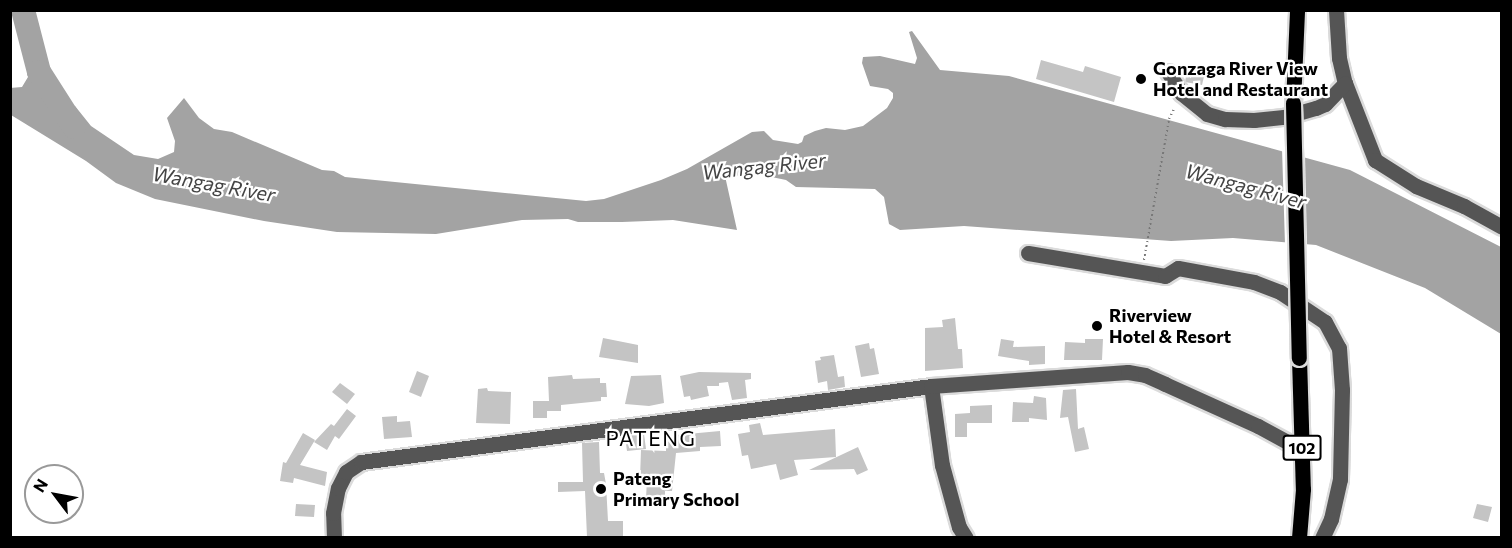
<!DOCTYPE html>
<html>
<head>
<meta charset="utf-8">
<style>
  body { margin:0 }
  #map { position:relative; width:1512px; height:548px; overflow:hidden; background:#fff; font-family:Commissioner,sans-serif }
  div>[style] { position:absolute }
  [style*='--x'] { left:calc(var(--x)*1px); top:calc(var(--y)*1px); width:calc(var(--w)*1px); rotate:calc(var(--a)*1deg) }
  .water>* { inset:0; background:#a3a3a3 }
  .pier>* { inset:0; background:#fff }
  .river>* { height:24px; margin:-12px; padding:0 12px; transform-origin:12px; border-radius:12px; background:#a3a3a3 }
  .building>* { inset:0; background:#c4c4c4 }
  .path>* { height:2px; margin-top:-1px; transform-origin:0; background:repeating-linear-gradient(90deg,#777 0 1.5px,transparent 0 4.5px) }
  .roads { filter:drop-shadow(2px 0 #dbdbdb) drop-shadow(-2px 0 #dbdbdb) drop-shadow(0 2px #dbdbdb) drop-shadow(0 -2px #dbdbdb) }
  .minor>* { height:15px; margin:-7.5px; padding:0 7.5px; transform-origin:7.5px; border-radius:7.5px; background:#555 }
  .major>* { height:15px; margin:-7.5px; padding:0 7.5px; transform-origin:7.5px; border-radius:7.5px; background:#000 }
  .bridges { filter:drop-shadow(2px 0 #dbdbdb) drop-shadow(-2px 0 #dbdbdb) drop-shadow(0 2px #dbdbdb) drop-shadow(0 -2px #dbdbdb) }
  .major-bridge>* { height:15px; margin:-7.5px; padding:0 7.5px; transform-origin:7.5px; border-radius:7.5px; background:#000 }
  .dots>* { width:16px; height:16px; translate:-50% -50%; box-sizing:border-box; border:3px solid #fff; border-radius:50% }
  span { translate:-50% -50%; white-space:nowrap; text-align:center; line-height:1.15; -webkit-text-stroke:4.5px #fff; paint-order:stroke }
  .shield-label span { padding:2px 4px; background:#fff; border:2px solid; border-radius:4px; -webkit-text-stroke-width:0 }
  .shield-label { font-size:16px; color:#000; font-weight:700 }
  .poi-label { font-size:18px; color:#000; font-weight:700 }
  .left { translate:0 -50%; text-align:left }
  .water-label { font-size:20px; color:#444; font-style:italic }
  .quarter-label { font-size:21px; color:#000; letter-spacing:1.5px }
  .frame { position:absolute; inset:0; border:12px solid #000; pointer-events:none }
  .north { position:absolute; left:24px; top:464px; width:60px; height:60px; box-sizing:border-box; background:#fff; border:2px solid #999; border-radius:50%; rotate:302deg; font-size:16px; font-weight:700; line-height:24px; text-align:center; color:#000 }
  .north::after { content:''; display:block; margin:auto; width:21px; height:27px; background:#000; clip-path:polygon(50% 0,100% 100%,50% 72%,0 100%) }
</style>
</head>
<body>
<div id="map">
  <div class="water">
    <i style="clip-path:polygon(19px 11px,30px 11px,34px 21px,39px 52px,46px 69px,39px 84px,40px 90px,44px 95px,75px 106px,91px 126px,134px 155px,158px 159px,174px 152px,175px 141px,167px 118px,184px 98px,199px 118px,214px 129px,232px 132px,322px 170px,334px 171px,345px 177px,586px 201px,604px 199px,661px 180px,687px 169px,752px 132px,764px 131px,773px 140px,798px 144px,802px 142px,804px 136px,815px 131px,826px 128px,845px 130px,863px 126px,887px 108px,893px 98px,893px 93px,888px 89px,870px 86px,862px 63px,863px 57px,880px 56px,915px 64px,917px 58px,909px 32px,912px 31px,940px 70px,1009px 76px,1350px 170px,1501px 247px,1501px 334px,1425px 288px,1316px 245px,1233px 238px,1171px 241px,964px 226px,900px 230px,889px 224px,884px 197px,875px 189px,796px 187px,786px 180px,762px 175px,725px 176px,737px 230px,673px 220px,622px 222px,578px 222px,568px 219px,522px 220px,436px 234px,337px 232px,264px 221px,155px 199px,116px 183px,86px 161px,11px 115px,10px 88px,22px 87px,28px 77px,25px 39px)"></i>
  </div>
  <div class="pier">
    <i style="clip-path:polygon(1282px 148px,1305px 155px,1307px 247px,1285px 245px)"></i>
  </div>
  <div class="river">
    <i style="--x:23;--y:10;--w:64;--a:75.5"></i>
    <i style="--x:39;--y:72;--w:65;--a:57.5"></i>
  </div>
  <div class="building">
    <i style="clip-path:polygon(1041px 60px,1083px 72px,1085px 66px,1121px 77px,1114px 102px,1036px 79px)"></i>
    <i style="clip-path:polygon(1188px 64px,1206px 68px,1202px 85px,1185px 82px)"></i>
    <i style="clip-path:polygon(955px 318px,958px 349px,962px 349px,963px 368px,925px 371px,925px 328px,943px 327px,942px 320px)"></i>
    <i style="clip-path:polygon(603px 338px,638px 345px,638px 363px,599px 357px)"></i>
    <i style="clip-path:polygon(1001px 339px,1014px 341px,1013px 347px,1045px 346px,1045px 364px,1029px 365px,1029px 361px,998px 356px)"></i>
    <i style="clip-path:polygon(1085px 339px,1103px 339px,1102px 360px,1064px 360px,1065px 342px,1085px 343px)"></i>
    <i style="clip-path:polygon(869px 343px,870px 349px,874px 348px,879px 374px,861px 377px,855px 346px)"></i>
    <i style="clip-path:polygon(834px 355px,838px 377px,844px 376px,845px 387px,828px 390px,827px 381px,818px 383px,815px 361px,821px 360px,820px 357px)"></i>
    <i style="clip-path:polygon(417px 371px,429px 376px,421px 397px,409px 392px)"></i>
    <i style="clip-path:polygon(699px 372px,751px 373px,751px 379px,745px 380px,747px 398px,732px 400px,728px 382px,719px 383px,719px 386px,707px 386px,709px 396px,691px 400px,690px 396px,684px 397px,680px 376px)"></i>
    <i style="clip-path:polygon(572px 375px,573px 379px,600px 378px,600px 383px,606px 383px,607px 397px,601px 397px,601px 401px,561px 405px,561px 411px,547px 411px,547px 418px,533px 418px,533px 401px,549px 401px,548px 377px)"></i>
    <i style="clip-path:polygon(661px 375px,664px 403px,649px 406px,625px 404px,631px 376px)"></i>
    <i style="clip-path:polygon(340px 383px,355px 394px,347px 404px,332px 392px)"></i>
    <i style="clip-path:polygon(487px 388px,488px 391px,511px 392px,510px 424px,476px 423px,478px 389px)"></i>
    <i style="clip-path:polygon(1076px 389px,1078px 429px,1084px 427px,1089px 449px,1075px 452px,1068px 417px,1060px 418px,1063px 390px)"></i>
    <i style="clip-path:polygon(1034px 396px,1046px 398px,1047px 420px,1029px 418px,1029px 422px,1012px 422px,1013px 402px,1033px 403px)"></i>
    <i style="clip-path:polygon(992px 405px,992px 423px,967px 423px,967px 437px,955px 437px,955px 414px,970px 413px,970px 406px)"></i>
    <i style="clip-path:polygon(347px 409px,356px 416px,339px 439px,335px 436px,327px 450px,314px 442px,331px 424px,334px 426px)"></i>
    <i style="clip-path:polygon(397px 416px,397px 422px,410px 421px,412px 437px,384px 439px,382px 417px)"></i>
    <i style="clip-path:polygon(760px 423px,763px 435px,835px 429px,836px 457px,794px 460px,798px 475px,780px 480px,776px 464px,751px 469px,748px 455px,742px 456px,738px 434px,750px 432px,749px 425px)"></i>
    <i style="clip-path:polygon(720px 431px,721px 446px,700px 447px,700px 451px,676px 453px,672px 491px,665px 491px,665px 499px,646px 499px,647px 478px,640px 478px,641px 450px,666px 451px,666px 436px)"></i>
    <i style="clip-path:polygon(303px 433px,315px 440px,300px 465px,327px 472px,325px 486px,294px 478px,293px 483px,280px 481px,283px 462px,286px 463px)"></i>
    <i style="clip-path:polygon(644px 434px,646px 449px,627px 451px,625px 437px)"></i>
    <i style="clip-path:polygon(599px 442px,600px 473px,604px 473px,606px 484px,608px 521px,623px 521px,623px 536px,587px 537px,585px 491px,558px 492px,558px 482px,583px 482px,582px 443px)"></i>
    <i style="clip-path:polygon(858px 447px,868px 470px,857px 475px,854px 469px,809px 470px)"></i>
    <i style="clip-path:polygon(296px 504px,315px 505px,314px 517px,295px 516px)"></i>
    <i style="clip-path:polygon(1477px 504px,1492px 507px,1488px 522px,1473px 518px)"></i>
  </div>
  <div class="path">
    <i style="--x:1144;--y:260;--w:143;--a:-79.9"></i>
    <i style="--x:1169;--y:119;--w:13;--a:-63"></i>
  </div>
  <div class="roads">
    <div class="minor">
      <i style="--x:1336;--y:10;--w:48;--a:86.4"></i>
      <i style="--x:1339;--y:58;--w:26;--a:77"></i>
      <i style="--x:1345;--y:83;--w:83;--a:68.7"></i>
      <i style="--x:1375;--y:160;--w:49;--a:32.4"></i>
      <i style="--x:1416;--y:186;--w:52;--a:22.6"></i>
      <i style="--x:1464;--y:206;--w:43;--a:28.9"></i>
      <i style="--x:1168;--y:72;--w:25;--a:58"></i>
      <i style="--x:1181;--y:93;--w:33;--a:39"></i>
      <i style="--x:1207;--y:114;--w:19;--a:16"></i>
      <i style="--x:1225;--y:119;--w:29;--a:2"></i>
      <i style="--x:1254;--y:120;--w:30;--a:-6"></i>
      <i style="--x:1284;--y:117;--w:33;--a:-16"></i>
      <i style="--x:1316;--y:108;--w:10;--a:-24"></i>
      <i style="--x:1325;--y:104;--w:29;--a:-46"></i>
      <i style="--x:1028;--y:253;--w:139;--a:9.5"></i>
      <i style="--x:1165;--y:276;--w:15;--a:-32"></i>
      <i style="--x:1178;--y:268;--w:77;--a:10.4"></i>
      <i style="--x:1254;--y:282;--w:28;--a:21"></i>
      <i style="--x:1280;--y:292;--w:54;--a:33.7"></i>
      <i style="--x:1325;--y:322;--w:30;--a:62"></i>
      <i style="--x:1339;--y:348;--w:42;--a:85.9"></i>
      <i style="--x:1342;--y:390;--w:89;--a:91.3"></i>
      <i style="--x:1340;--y:479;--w:41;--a:102.7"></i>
      <i style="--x:1331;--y:519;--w:21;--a:115"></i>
      <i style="--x:931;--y:386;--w:80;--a:82.1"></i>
      <i style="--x:942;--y:465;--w:64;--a:74.7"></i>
      <i style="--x:959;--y:527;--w:13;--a:58"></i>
      <i style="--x:334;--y:538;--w:25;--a:-92"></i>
      <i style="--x:333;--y:513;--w:25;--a:-79"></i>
      <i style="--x:338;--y:488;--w:18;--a:-63"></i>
      <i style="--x:346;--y:472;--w:18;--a:-34"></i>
      <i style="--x:361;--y:462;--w:575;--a:-7.59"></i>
      <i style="--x:931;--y:386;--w:197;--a:-4.1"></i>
      <i style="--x:1128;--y:372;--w:17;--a:10"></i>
      <i style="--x:1145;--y:375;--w:22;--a:24"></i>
      <i style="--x:1165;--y:384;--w:102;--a:24.3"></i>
      <i style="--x:1258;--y:426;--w:50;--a:28.6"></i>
    </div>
    <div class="major">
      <i style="--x:1293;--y:103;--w:93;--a:-87.5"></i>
      <i style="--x:1299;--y:358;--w:131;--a:88.3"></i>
      <i style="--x:1303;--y:489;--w:49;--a:94.7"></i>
    </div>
  </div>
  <div class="bridges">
    <div class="major-bridge">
      <i style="--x:1293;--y:103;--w:255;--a:88.7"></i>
    </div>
  </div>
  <div class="dots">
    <i style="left:1141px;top:79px;background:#000"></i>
    <i style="left:1097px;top:326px;background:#000"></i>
    <i style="left:601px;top:489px;background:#000"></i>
  </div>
  <div class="shield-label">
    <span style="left:1302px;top:448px">102</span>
  </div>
  <div class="poi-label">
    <span class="left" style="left:1153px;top:79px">Gonzaga River View<br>Hotel and Restaurant</span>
    <span class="left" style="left:1109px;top:326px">Riverview<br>Hotel &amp; Resort</span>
    <span class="left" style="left:613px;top:489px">Pateng<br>Primary School</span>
  </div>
  <div class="water-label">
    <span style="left:764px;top:166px;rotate:-6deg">Wangag River</span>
    <span style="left:214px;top:184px;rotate:10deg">Wangag River</span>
    <span style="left:1246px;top:186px;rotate:15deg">Wangag River</span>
  </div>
  <div class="quarter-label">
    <span style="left:651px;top:438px">PATENG</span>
  </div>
  <div class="frame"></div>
  <div class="north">N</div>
</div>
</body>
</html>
